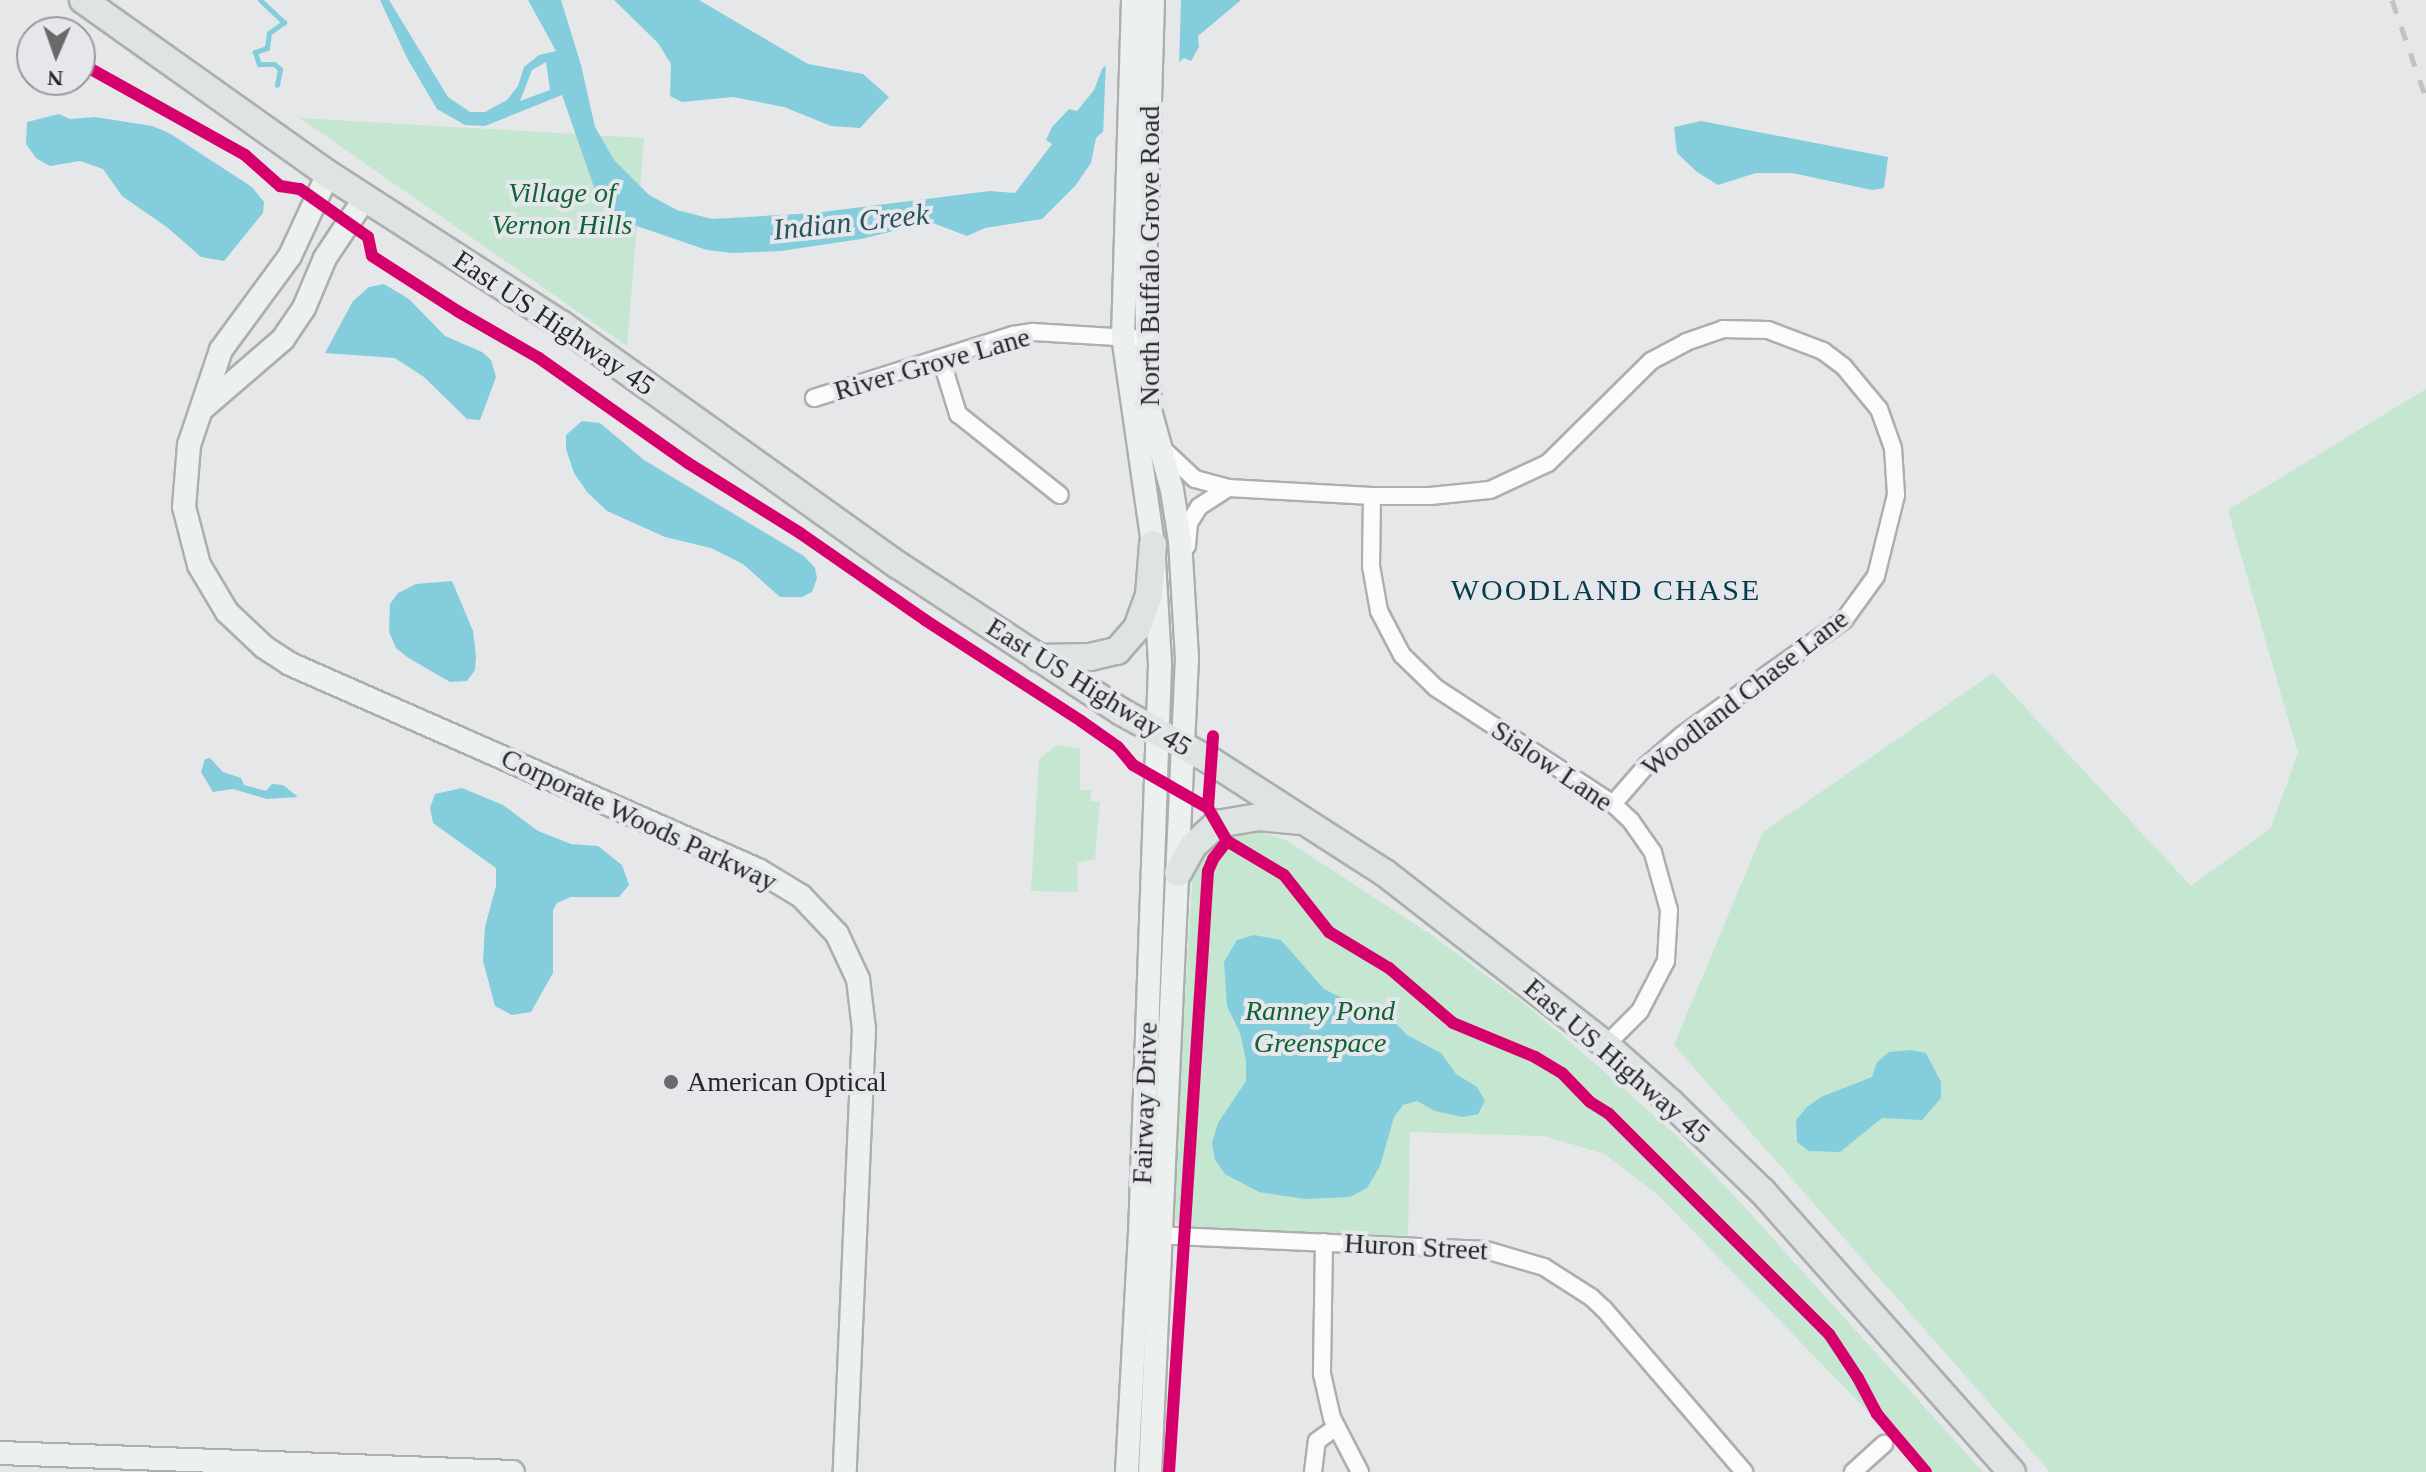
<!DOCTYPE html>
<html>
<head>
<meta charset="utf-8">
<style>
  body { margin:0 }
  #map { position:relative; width:2426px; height:1472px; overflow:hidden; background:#e6e7e9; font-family:Georgia,serif }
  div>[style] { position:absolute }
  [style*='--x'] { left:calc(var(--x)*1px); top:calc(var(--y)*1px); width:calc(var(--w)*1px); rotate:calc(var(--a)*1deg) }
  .green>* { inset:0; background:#c5e6d0 }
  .water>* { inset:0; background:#84cddd }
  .pier>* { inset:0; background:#e6e7e9 }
  .stream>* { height:5px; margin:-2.5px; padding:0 2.5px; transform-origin:2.5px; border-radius:2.5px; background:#84cddd }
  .roads { filter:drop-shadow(2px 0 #adaeaf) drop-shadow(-2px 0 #adaeaf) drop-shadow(0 2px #adaeaf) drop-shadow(0 -2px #adaeaf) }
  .street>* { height:16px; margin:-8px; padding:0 8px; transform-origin:8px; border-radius:8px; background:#fbfbfc }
  .secondary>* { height:22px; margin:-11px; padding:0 11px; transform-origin:11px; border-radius:11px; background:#ecf0ee }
  .primary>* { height:26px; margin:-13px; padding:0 13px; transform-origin:13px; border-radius:13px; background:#dde4e1 }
  .rail>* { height:5px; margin-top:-2.5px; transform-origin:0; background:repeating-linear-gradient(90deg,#c1c2c3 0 14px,transparent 0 28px) }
  .cycleway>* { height:12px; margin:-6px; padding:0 6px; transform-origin:6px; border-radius:6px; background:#d6006c }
  .dots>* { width:22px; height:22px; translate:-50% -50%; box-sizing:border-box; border:4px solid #e5e7ea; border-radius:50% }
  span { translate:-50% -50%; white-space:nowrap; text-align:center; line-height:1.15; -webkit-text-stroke:8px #e5e7ea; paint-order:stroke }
  .park-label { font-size:28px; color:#116337; font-style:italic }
  .street-label { font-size:28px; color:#262728 }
  .poi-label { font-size:28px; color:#262728 }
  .left { translate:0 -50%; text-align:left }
  .water-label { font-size:30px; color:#27545e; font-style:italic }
  .neighbourhood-label { font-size:30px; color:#053c4d; letter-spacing:2px }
  .north { position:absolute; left:16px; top:16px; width:80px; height:80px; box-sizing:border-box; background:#e5e7ea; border:2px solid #999a9c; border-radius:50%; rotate:182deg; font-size:22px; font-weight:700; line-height:32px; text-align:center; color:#262728 }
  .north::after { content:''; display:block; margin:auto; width:28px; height:36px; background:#696a6c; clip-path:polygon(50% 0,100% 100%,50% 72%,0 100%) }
</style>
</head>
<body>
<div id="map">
  <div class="green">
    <i style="clip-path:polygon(300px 118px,644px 138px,627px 346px)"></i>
    <i style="clip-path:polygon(2426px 389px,2426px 1472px,2050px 1472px,1674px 1045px,1763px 832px,1993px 673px,2191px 886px,2271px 828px,2298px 753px,2228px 510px)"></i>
    <i style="clip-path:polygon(1057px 745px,1080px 749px,1080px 790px,1091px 790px,1091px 801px,1100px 801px,1095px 859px,1077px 863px,1078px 892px,1031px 891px,1039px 759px)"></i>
    <i style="clip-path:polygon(1258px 831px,1286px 840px,1430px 934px,1525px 1004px,1598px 1066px,1677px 1136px,1741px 1203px,1983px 1472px,1921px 1472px,1878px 1422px,1659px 1196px,1605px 1154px,1544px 1136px,1410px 1132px,1408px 1239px,1190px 1230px,1178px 1225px,1171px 1213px,1193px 871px,1212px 843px,1233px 832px)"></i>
  </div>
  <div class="water">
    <i style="clip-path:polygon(evenodd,380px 0,389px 0,448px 97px,470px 112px,485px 112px,507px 100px,518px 86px,524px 67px,539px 55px,556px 51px,528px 0,561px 0,581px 65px,595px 127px,614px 160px,649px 195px,677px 210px,712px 219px,814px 213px,990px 191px,1015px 193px,1052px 144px,1046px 140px,1052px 127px,1069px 109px,1077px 111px,1094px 90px,1102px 69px,1174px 0,1241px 0,1198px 36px,1199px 47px,1191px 61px,1184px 58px,1096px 138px,1091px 163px,1075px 186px,1042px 219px,985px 228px,967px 236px,930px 222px,861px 239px,781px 251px,732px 253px,707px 250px,622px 221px,594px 187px,562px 95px,485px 126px,465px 125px,437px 109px,407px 58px,380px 0,546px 62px,550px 90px,520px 101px,532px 70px,546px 62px)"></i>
    <i style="clip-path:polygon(614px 0,699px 0,808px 64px,863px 74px,889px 97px,860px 128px,831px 126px,784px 107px,733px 97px,682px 102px,670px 96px,671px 64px,658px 43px)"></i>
    <i style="clip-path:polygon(59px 114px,70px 119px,95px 117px,152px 126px,169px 133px,252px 187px,264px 202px,263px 213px,224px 261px,201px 257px,168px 228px,122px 196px,103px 169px,80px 161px,50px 166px,36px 158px,26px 144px,27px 122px)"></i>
    <i style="clip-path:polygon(1701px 121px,1888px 157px,1884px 188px,1872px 190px,1792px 173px,1756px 173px,1718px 185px,1697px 172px,1677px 153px,1674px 127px)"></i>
    <i style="clip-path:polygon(384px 284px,409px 299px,445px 336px,482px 352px,491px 360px,496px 377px,480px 420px,467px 419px,424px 377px,395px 358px,325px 353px,353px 301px,369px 287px)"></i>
    <i style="clip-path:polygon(582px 421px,600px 423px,644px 460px,804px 556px,815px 568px,817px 578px,812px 592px,802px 597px,780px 597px,743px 564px,711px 548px,665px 537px,607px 511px,587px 492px,574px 473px,566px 449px,566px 435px)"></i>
    <i style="clip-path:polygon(452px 581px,473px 631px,476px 656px,475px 670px,467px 681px,450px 682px,407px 657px,396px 648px,389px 632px,390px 604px,398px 593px,416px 584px)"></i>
    <i style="clip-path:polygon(210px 758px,223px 772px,241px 778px,244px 785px,266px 791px,272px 784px,283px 785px,298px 797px,267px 799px,233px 789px,213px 792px,201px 772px,205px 759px)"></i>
    <i style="clip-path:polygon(462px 788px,503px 805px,538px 831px,571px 844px,598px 846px,622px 865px,629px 885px,619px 897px,571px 897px,557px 903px,553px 910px,553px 973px,531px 1012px,512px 1015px,495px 1006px,483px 961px,485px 927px,496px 886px,496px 868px,433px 823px,430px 808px,435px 794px)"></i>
    <i style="clip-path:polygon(1254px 935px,1281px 940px,1324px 989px,1372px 1013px,1390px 1017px,1407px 1035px,1441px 1053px,1456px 1074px,1477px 1087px,1485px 1101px,1478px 1114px,1463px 1117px,1435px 1111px,1417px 1101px,1403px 1105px,1394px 1117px,1380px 1166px,1367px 1188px,1350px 1197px,1305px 1199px,1259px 1192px,1225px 1174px,1215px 1160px,1212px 1143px,1218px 1123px,1246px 1081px,1246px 1060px,1240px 1033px,1227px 1006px,1224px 962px,1237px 940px)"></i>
    <i style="clip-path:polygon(1911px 1050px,1926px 1053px,1941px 1082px,1941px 1098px,1922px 1120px,1882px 1118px,1840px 1152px,1809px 1151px,1797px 1142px,1796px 1120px,1807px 1107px,1821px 1097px,1872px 1077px,1877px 1062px,1889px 1052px)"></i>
  </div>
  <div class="pier">
    <i style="clip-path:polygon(1168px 0,1181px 0,1179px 68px,1103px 137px,1106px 59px)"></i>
  </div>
  <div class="stream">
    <i style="--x:260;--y:0;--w:33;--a:43"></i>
    <i style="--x:284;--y:22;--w:19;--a:144"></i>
    <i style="--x:269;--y:33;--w:15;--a:98"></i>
    <i style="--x:267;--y:48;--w:13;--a:162"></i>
    <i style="--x:255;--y:52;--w:13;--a:72"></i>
    <i style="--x:259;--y:64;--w:15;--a:0"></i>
    <i style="--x:274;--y:64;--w:8;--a:40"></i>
    <i style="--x:280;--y:69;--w:16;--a:101"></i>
  </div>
  <div class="roads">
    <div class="street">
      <i style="--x:941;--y:359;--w:58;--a:72.8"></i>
      <i style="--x:958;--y:414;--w:130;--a:38.5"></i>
      <i style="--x:814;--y:398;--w:209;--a:-17.6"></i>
      <i style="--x:1013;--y:335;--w:20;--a:-9"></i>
      <i style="--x:1033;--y:332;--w:113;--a:3.5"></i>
      <i style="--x:1162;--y:448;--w:45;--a:43.2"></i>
      <i style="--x:1195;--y:479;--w:34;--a:15"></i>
      <i style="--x:1228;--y:488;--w:35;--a:147"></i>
      <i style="--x:1199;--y:507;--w:19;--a:122"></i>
      <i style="--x:1189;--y:523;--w:23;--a:95"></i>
      <i style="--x:1228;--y:488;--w:144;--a:3.2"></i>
      <i style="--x:1372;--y:496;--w:58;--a:0"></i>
      <i style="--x:1430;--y:496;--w:60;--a:-5.7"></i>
      <i style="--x:1490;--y:490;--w:64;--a:-25"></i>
      <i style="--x:1548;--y:463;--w:145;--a:-44.7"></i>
      <i style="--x:1651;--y:361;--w:40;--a:-28"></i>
      <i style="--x:1686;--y:342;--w:39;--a:-19"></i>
      <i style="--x:1723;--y:329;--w:45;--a:1.3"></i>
      <i style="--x:1768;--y:330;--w:59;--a:20.9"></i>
      <i style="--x:1823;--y:351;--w:26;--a:37"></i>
      <i style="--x:1844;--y:367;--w:55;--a:50.2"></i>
      <i style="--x:1879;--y:409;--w:41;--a:70.3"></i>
      <i style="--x:1893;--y:448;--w:47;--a:86.3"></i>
      <i style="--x:1896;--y:495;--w:83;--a:103.9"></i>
      <i style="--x:1876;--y:576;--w:54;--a:126"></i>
      <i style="--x:1844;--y:620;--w:200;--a:144.6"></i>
      <i style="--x:1681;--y:736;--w:46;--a:139.4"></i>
      <i style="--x:1646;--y:766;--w:50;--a:131"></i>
      <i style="--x:1372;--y:496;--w:70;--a:90.8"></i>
      <i style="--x:1371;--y:566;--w:46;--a:79.9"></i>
      <i style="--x:1379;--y:611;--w:50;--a:62.4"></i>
      <i style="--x:1402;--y:655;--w:47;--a:44.1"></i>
      <i style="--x:1436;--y:688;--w:212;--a:33.2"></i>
      <i style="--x:1613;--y:804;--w:25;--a:43"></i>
      <i style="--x:1631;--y:821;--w:39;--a:55"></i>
      <i style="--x:1653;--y:853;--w:59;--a:74.3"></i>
      <i style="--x:1669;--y:910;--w:51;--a:93.4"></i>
      <i style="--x:1666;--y:961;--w:56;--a:117.5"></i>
      <i style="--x:1640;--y:1011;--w:48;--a:135"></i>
      <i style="--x:1153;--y:1235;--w:333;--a:2.6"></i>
      <i style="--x:1486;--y:1250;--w:60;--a:16.3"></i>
      <i style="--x:1544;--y:1267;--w:56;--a:32.6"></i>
      <i style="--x:1591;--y:1297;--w:18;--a:43"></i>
      <i style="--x:1604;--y:1309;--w:215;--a:49.3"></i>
      <i style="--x:1324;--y:1242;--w:132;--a:90.9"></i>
      <i style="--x:1322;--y:1374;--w:45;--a:77.2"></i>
      <i style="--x:1332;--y:1418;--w:61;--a:62.6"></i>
      <i style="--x:1313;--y:1472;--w:31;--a:-83"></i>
      <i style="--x:1317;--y:1441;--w:24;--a:-36"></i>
      <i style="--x:1853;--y:1472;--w:42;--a:-42.1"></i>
    </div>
    <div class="secondary">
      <i style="--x:328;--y:174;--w:90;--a:114.9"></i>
      <i style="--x:290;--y:256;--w:117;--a:126.3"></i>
      <i style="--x:221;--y:350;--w:100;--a:108.6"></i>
      <i style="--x:189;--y:445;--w:62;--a:94.6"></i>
      <i style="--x:184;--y:507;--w:60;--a:75.5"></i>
      <i style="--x:199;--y:565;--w:55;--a:59.2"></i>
      <i style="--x:227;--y:612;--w:51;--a:43.4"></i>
      <i style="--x:264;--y:647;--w:31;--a:33"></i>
      <i style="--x:290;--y:664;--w:511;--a:23.76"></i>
      <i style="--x:758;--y:870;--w:50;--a:31.2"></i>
      <i style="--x:801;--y:896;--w:52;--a:46.5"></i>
      <i style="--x:837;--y:934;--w:50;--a:65"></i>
      <i style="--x:858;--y:979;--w:50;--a:83.2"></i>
      <i style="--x:864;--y:1029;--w:443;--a:92.5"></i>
      <i style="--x:202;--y:409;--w:107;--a:-40.8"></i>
      <i style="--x:283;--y:339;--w:37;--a:-56"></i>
      <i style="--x:304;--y:308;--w:54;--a:-67.2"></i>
      <i style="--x:325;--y:258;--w:72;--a:-56.3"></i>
      <i style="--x:0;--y:1453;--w:513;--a:2.12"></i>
      <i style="--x:1127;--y:1472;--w:237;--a:-86.9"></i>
      <i style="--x:1140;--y:1235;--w:571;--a:-87.99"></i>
      <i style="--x:1160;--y:664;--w:120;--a:-93.3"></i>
      <i style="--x:1153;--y:544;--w:209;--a:-98.2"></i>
      <i style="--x:1123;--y:337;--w:337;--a:-88.3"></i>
      <i style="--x:1150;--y:1472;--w:815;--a:-87.4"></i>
      <i style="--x:1187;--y:658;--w:117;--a:-93.4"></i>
      <i style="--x:1180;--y:541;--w:52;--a:-98.9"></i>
      <i style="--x:1172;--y:490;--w:83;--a:-105.4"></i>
      <i style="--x:1150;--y:410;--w:141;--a:-92"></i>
      <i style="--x:1145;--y:269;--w:269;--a:-88.3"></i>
    </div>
    <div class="primary">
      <i style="--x:83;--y:0;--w:301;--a:35.4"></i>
      <i style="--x:328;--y:174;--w:277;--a:32.8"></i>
      <i style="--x:561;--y:324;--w:414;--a:35.6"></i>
      <i style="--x:898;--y:565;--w:266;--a:33.3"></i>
      <i style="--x:1120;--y:711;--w:104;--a:28.8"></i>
      <i style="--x:1211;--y:761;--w:207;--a:32.8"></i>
      <i style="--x:1385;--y:873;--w:280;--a:37.9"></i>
      <i style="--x:1606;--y:1045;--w:87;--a:41.7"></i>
      <i style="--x:1671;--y:1103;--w:128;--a:44.1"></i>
      <i style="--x:1763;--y:1192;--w:375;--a:48.4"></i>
      <i style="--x:1038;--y:658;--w:52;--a:-1.1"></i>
      <i style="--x:1090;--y:657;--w:28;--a:-13"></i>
      <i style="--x:1117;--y:651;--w:30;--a:-49"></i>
      <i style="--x:1137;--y:628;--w:35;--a:-70"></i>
      <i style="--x:1149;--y:595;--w:51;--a:-85.5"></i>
      <i style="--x:1178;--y:873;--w:31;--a:-61"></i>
      <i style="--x:1193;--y:846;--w:33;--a:-43"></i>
      <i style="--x:1217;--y:824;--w:43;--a:-9.5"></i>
      <i style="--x:1259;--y:817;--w:42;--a:5.4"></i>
    </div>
  </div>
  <div class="rail">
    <i style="--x:2392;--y:0;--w:104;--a:70.9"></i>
  </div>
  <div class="cycleway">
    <i style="--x:80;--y:63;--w:189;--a:29.1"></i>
    <i style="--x:245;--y:155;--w:47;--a:41.5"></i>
    <i style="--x:280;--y:186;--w:20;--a:9"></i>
    <i style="--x:300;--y:189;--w:83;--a:35.2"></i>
    <i style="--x:368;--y:237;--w:19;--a:78"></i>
    <i style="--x:372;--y:256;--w:103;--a:32.8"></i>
    <i style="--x:459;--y:312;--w:92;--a:29.9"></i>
    <i style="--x:539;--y:358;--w:182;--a:35.2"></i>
    <i style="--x:688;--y:463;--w:132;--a:32"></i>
    <i style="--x:800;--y:533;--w:152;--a:34.8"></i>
    <i style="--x:925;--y:620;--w:186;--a:32.9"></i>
    <i style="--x:1081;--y:721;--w:45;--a:35.1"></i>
    <i style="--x:1118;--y:747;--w:23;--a:50"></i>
    <i style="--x:1133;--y:765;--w:86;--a:29.8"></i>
    <i style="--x:1227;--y:841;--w:66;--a:30.8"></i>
    <i style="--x:1284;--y:875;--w:73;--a:51.7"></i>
    <i style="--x:1329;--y:932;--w:70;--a:31"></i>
    <i style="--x:1389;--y:968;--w:84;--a:40.7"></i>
    <i style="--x:1453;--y:1023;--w:89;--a:22.5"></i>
    <i style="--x:1535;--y:1057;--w:31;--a:31"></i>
    <i style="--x:1562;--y:1073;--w:40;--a:46"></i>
    <i style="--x:1590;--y:1102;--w:22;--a:32"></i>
    <i style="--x:1609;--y:1114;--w:311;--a:45"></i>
    <i style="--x:1829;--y:1334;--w:53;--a:56.6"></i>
    <i style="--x:1858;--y:1378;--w:41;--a:62.2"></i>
    <i style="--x:1877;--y:1414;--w:76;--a:49.8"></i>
    <i style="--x:1169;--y:1472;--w:602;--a:-86.29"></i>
    <i style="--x:1208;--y:871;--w:13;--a:-67"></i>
    <i style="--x:1213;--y:859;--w:23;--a:-52"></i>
    <i style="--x:1227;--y:841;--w:38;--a:-120"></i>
    <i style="--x:1208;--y:808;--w:72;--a:-86"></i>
  </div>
  <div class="dots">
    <i style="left:671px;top:1082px;background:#696a6c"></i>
  </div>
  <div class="park-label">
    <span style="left:562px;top:209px">Village of<br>Vernon Hills</span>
    <span style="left:1320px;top:1027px">Ranney Pond<br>Greenspace</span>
  </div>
  <div class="street-label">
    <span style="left:1150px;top:256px;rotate:-90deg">North Buffalo Grove Road</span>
    <span style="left:554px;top:323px;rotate:34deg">East US Highway 45</span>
    <span style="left:932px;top:364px;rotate:-16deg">River Grove Lane</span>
    <span style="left:1089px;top:687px;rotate:32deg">East US Highway 45</span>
    <span style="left:1745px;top:693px;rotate:-38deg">Woodland Chase Lane</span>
    <span style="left:1552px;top:766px;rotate:34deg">Sislow Lane</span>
    <span style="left:639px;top:820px;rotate:25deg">Corporate Woods Parkway</span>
    <span style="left:1617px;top:1061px;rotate:41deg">East US Highway 45</span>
    <span style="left:1145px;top:1103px;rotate:-88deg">Fairway Drive</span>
    <span style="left:1416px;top:1247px;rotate:3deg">Huron Street</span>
  </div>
  <div class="poi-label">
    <span class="left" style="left:687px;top:1082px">American Optical</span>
  </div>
  <div class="water-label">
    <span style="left:851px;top:222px;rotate:-6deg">Indian Creek</span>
  </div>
  <div class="neighbourhood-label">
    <span style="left:1606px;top:590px">WOODLAND CHASE</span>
  </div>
  <div class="north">N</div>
</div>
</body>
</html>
